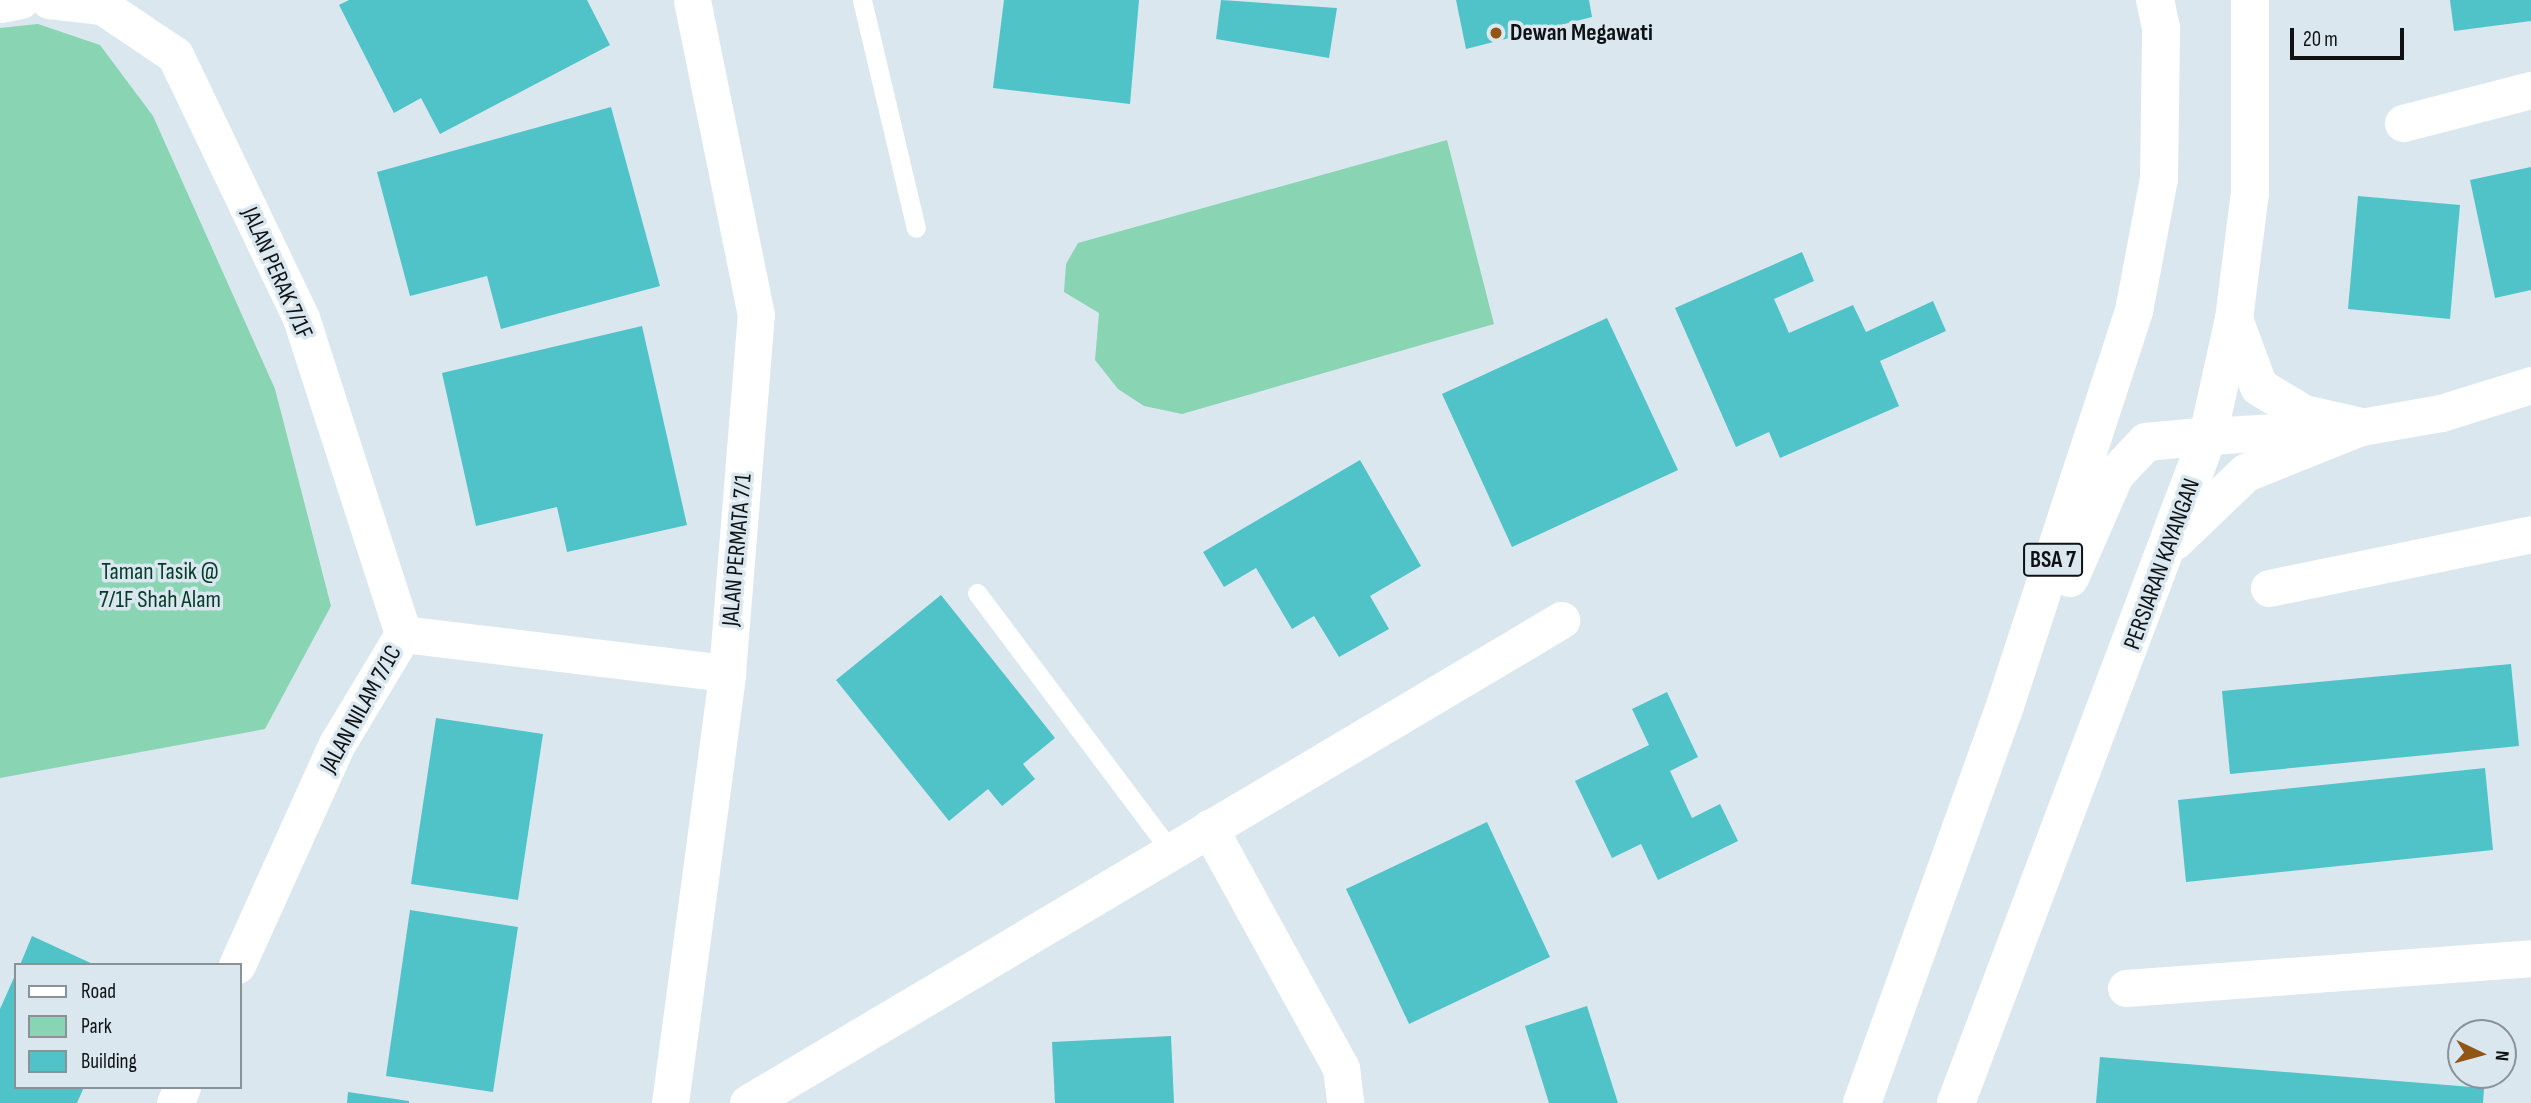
<!DOCTYPE html>
<html>
<head>
<meta charset="utf-8">
<style>
  body { margin:0 }
  #map { position:relative; width:2531px; height:1103px; overflow:hidden; background:#dbe7ef; font-family:"Sofia Sans Condensed",sans-serif }
  div>[style] { position:absolute }
  [style*='--x'] { left:calc(var(--x)*1px); top:calc(var(--y)*1px); width:calc(var(--w)*1px); rotate:calc(var(--a)*1deg) }
  .green>* { inset:0; background:#88d4b3 }
  .building>* { inset:0; background:#4fc3c8 }
  .lane>* { height:19px; margin:-9.5px; padding:0 9.5px; transform-origin:9.5px; border-radius:9.5px; background:#fff }
  .street>* { height:37px; margin:-18.5px; padding:0 18.5px; transform-origin:18.5px; border-radius:18.5px; background:#fff }
  .primary>* { height:38px; margin:-19px; padding:0 19px; transform-origin:19px; border-radius:19px; background:#fff }
  .dots>* { width:19px; height:19px; translate:-50% -50%; box-sizing:border-box; border:4px solid #dbe7ef; border-radius:50% }
  span { translate:-50% -50%; white-space:nowrap; text-align:center; line-height:1.15; -webkit-text-stroke:7px #dbe7ef; paint-order:stroke }
  .shield-label span { padding:2px 5px; background:#dbe7ef; border:2px solid; border-radius:5px; -webkit-text-stroke-width:0 }
  .shield-label { font-size:23px; color:#0e1215; font-weight:700 }
  .poi-label { font-size:24px; color:#0e1215; font-weight:700 }
  .left { translate:0 -50%; text-align:left }
  .street-label { font-size:24px; color:#0e1215 }
  .park-label { font-size:24px; color:#033b28 }
  .legend { position:absolute; left:14px; top:963px; width:228px; height:126px; box-sizing:border-box; background:#dbe7ef; border:2px solid #899298; margin:0; padding:9px 12px; list-style:none; font-size:21px; color:#0e1215 }
  .legend li { display:flex; align-items:center; gap:14px; height:35px }
  .legend b { width:35px; border:2px solid #899298 }
  .north { position:absolute; left:2447px; top:1019px; width:70px; height:70px; box-sizing:border-box; background:#dbe7ef; border:2px solid #899298; border-radius:50%; rotate:95deg; font-size:19px; font-weight:700; line-height:28px; text-align:center; color:#0e1215 }
  .north::after { content:''; display:block; margin:auto; width:24px; height:32px; background:#915515; clip-path:polygon(50% 0,100% 100%,50% 72%,0 100%) }
  .scale { position:absolute; left:2290px; top:28px; width:114px; height:32px; box-sizing:border-box; border:4px solid #0e1215; border-top:0; padding-left:9px; font-size:21px; line-height:24px; white-space:nowrap; color:#0e1215; -webkit-text-stroke:5px #dbe7ef; paint-order:stroke }
</style>
</head>
<body>
<div id="map">
  <div class="green">
    <i style="clip-path:polygon(38px 24px,100px 45px,153px 116px,275px 389px,331px 606px,265px 729px,0 778px,0 28px)"></i>
    <i style="clip-path:polygon(1447px 140px,1494px 324px,1182px 414px,1144px 406px,1118px 389px,1095px 360px,1099px 313px,1064px 292px,1066px 264px,1078px 243px)"></i>
  </div>
  <div class="building">
    <i style="clip-path:polygon(349px 0,587px 0,610px 45px,440px 134px,421px 98px,394px 113px,339px 5px)"></i>
    <i style="clip-path:polygon(1004px 0,1139px 0,1130px 104px,993px 88px)"></i>
    <i style="clip-path:polygon(1221px 0,1337px 8px,1329px 58px,1216px 39px)"></i>
    <i style="clip-path:polygon(1456px 0,1589px 0,1592px 17px,1466px 49px)"></i>
    <i style="clip-path:polygon(2450px 0,2531px 0,2531px 21px,2454px 31px)"></i>
    <i style="clip-path:polygon(611px 107px,660px 286px,501px 329px,487px 276px,410px 296px,377px 172px)"></i>
    <i style="clip-path:polygon(2531px 167px,2531px 290px,2495px 298px,2470px 180px)"></i>
    <i style="clip-path:polygon(2358px 196px,2460px 205px,2450px 319px,2348px 309px)"></i>
    <i style="clip-path:polygon(1802px 252px,1814px 281px,1774px 299px,1789px 333px,1853px 305px,1866px 332px,1933px 301px,1946px 331px,1880px 361px,1899px 406px,1780px 458px,1769px 432px,1736px 447px,1675px 308px)"></i>
    <i style="clip-path:polygon(1607px 318px,1678px 470px,1512px 547px,1442px 394px)"></i>
    <i style="clip-path:polygon(642px 326px,687px 525px,567px 552px,557px 507px,476px 526px,442px 373px)"></i>
    <i style="clip-path:polygon(1360px 460px,1421px 566px,1370px 596px,1389px 629px,1339px 657px,1314px 616px,1292px 629px,1256px 568px,1224px 587px,1203px 552px)"></i>
    <i style="clip-path:polygon(941px 595px,1055px 738px,1023px 764px,1035px 779px,1002px 806px,988px 789px,949px 821px,836px 680px)"></i>
    <i style="clip-path:polygon(2511px 664px,2519px 746px,2230px 774px,2222px 691px)"></i>
    <i style="clip-path:polygon(1667px 692px,1698px 757px,1670px 771px,1692px 818px,1720px 804px,1738px 841px,1658px 880px,1641px 844px,1612px 858px,1575px 781px,1649px 745px,1632px 709px)"></i>
    <i style="clip-path:polygon(436px 718px,543px 734px,518px 900px,411px 884px)"></i>
    <i style="clip-path:polygon(2485px 768px,2493px 850px,2186px 882px,2178px 800px)"></i>
    <i style="clip-path:polygon(1487px 822px,1550px 957px,1409px 1024px,1346px 889px)"></i>
    <i style="clip-path:polygon(410px 910px,518px 927px,493px 1092px,386px 1076px)"></i>
    <i style="clip-path:polygon(32px 936px,95px 965px,20px 965px)"></i>
    <i style="clip-path:polygon(16px 973px,16px 1087px,84px 1087px,77px 1103px,0 1103px,0 1009px)"></i>
    <i style="clip-path:polygon(1587px 1006px,1618px 1103px,1549px 1103px,1525px 1026px)"></i>
    <i style="clip-path:polygon(1171px 1036px,1174px 1103px,1055px 1103px,1052px 1042px)"></i>
    <i style="clip-path:polygon(2100px 1057px,2484px 1088px,2483px 1103px,2096px 1103px)"></i>
    <i style="clip-path:polygon(348px 1092px,409px 1101px,409px 1103px,347px 1103px)"></i>
  </div>
  <div class="lane">
    <i style="--x:862;--y:0;--w:234;--a:76.7"></i>
    <i style="--x:977;--y:593;--w:323;--a:53.1"></i>
  </div>
  <div class="street">
    <i style="--x:49;--y:0;--w:53;--a:6.5"></i>
    <i style="--x:102;--y:6;--w:88;--a:33.9"></i>
    <i style="--x:175;--y:55;--w:292;--a:64.4"></i>
    <i style="--x:301;--y:318;--w:332;--a:72.1"></i>
    <i style="--x:0;--y:4;--w:21;--a:-11"></i>
    <i style="--x:2403;--y:123;--w:132;--a:-14.5"></i>
    <i style="--x:2208;--y:436;--w:153;--a:-3.4"></i>
    <i style="--x:2361;--y:427;--w:81;--a:-9.9"></i>
    <i style="--x:2441;--y:413;--w:94;--a:-17.3"></i>
    <i style="--x:2269;--y:588;--w:268;--a:-11.6"></i>
    <i style="--x:1209;--y:828;--w:274;--a:61.2"></i>
    <i style="--x:1341;--y:1068;--w:35;--a:83"></i>
    <i style="--x:237;--y:965;--w:243;--a:-65.7"></i>
    <i style="--x:337;--y:744;--w:128;--a:-59"></i>
    <i style="--x:403;--y:634;--w:326;--a:6.9"></i>
    <i style="--x:2126;--y:988;--w:406;--a:-4.2"></i>
    <i style="--x:175;--y:1103;--w:17;--a:-66"></i>
    <i style="--x:670;--y:1103;--w:434;--a:-82.4"></i>
    <i style="--x:727;--y:673;--w:359;--a:-85.4"></i>
    <i style="--x:756;--y:315;--w:321;--a:-101.5"></i>
    <i style="--x:748;--y:1103;--w:946;--a:-30.71"></i>
  </div>
  <div class="primary">
    <i style="--x:2234;--y:319;--w:72;--a:69.8"></i>
    <i style="--x:2259;--y:387;--w:52;--a:31"></i>
    <i style="--x:2304;--y:414;--w:58;--a:12.8"></i>
    <i style="--x:2175;--y:541;--w:98;--a:-43.8"></i>
    <i style="--x:2246;--y:473;--w:124;--a:-21.8"></i>
    <i style="--x:2070;--y:578;--w:112;--a:-66.4"></i>
    <i style="--x:2115;--y:475;--w:45;--a:-46.8"></i>
    <i style="--x:2146;--y:442;--w:62;--a:-5.5"></i>
    <i style="--x:1862;--y:1103;--w:416;--a:-70.2"></i>
    <i style="--x:2003;--y:712;--w:422;--a:-71.9"></i>
    <i style="--x:2134;--y:311;--w:134;--a:-79.3"></i>
    <i style="--x:2159;--y:179;--w:151;--a:-89.2"></i>
    <i style="--x:2161;--y:28;--w:29;--a:-102"></i>
    <i style="--x:1956;--y:1103;--w:713;--a:-69.3"></i>
    <i style="--x:2208;--y:436;--w:120;--a:-77.5"></i>
    <i style="--x:2234;--y:319;--w:127;--a:-82.8"></i>
    <i style="--x:2250;--y:193;--w:193;--a:-90"></i>
  </div>
  <div class="dots">
    <i style="left:1496px;top:33px;background:#915515"></i>
  </div>
  <div class="shield-label">
    <span style="left:2053px;top:560px">BSA 7</span>
  </div>
  <div class="poi-label">
    <span class="left" style="left:1510px;top:33px">Dewan Megawati</span>
  </div>
  <div class="street-label">
    <span style="left:277px;top:273px;rotate:66deg">JALAN PERAK 7/1F</span>
    <span style="left:737px;top:550px;rotate:-85deg">JALAN PERMATA 7/1</span>
    <span style="left:2162px;top:564px;rotate:-70deg">PERSIARAN KAYANGAN</span>
    <span style="left:361px;top:709px;rotate:-61deg">JALAN NILAM 7/1C</span>
  </div>
  <div class="park-label">
    <span style="left:160px;top:586px">Taman Tasik @<br>7/1F Shah Alam</span>
  </div>
  <ul class="legend">
  <li><b style="height:9px;background:#fff"></b>Road</li>
  <li><b style="height:19px;background:#88d4b3"></b>Park</li>
  <li><b style="height:19px;background:#4fc3c8"></b>Building</li>
  </ul>
  <div class="north">N</div>
  <div class="scale">20 m</div>
</div>
</body>
</html>
